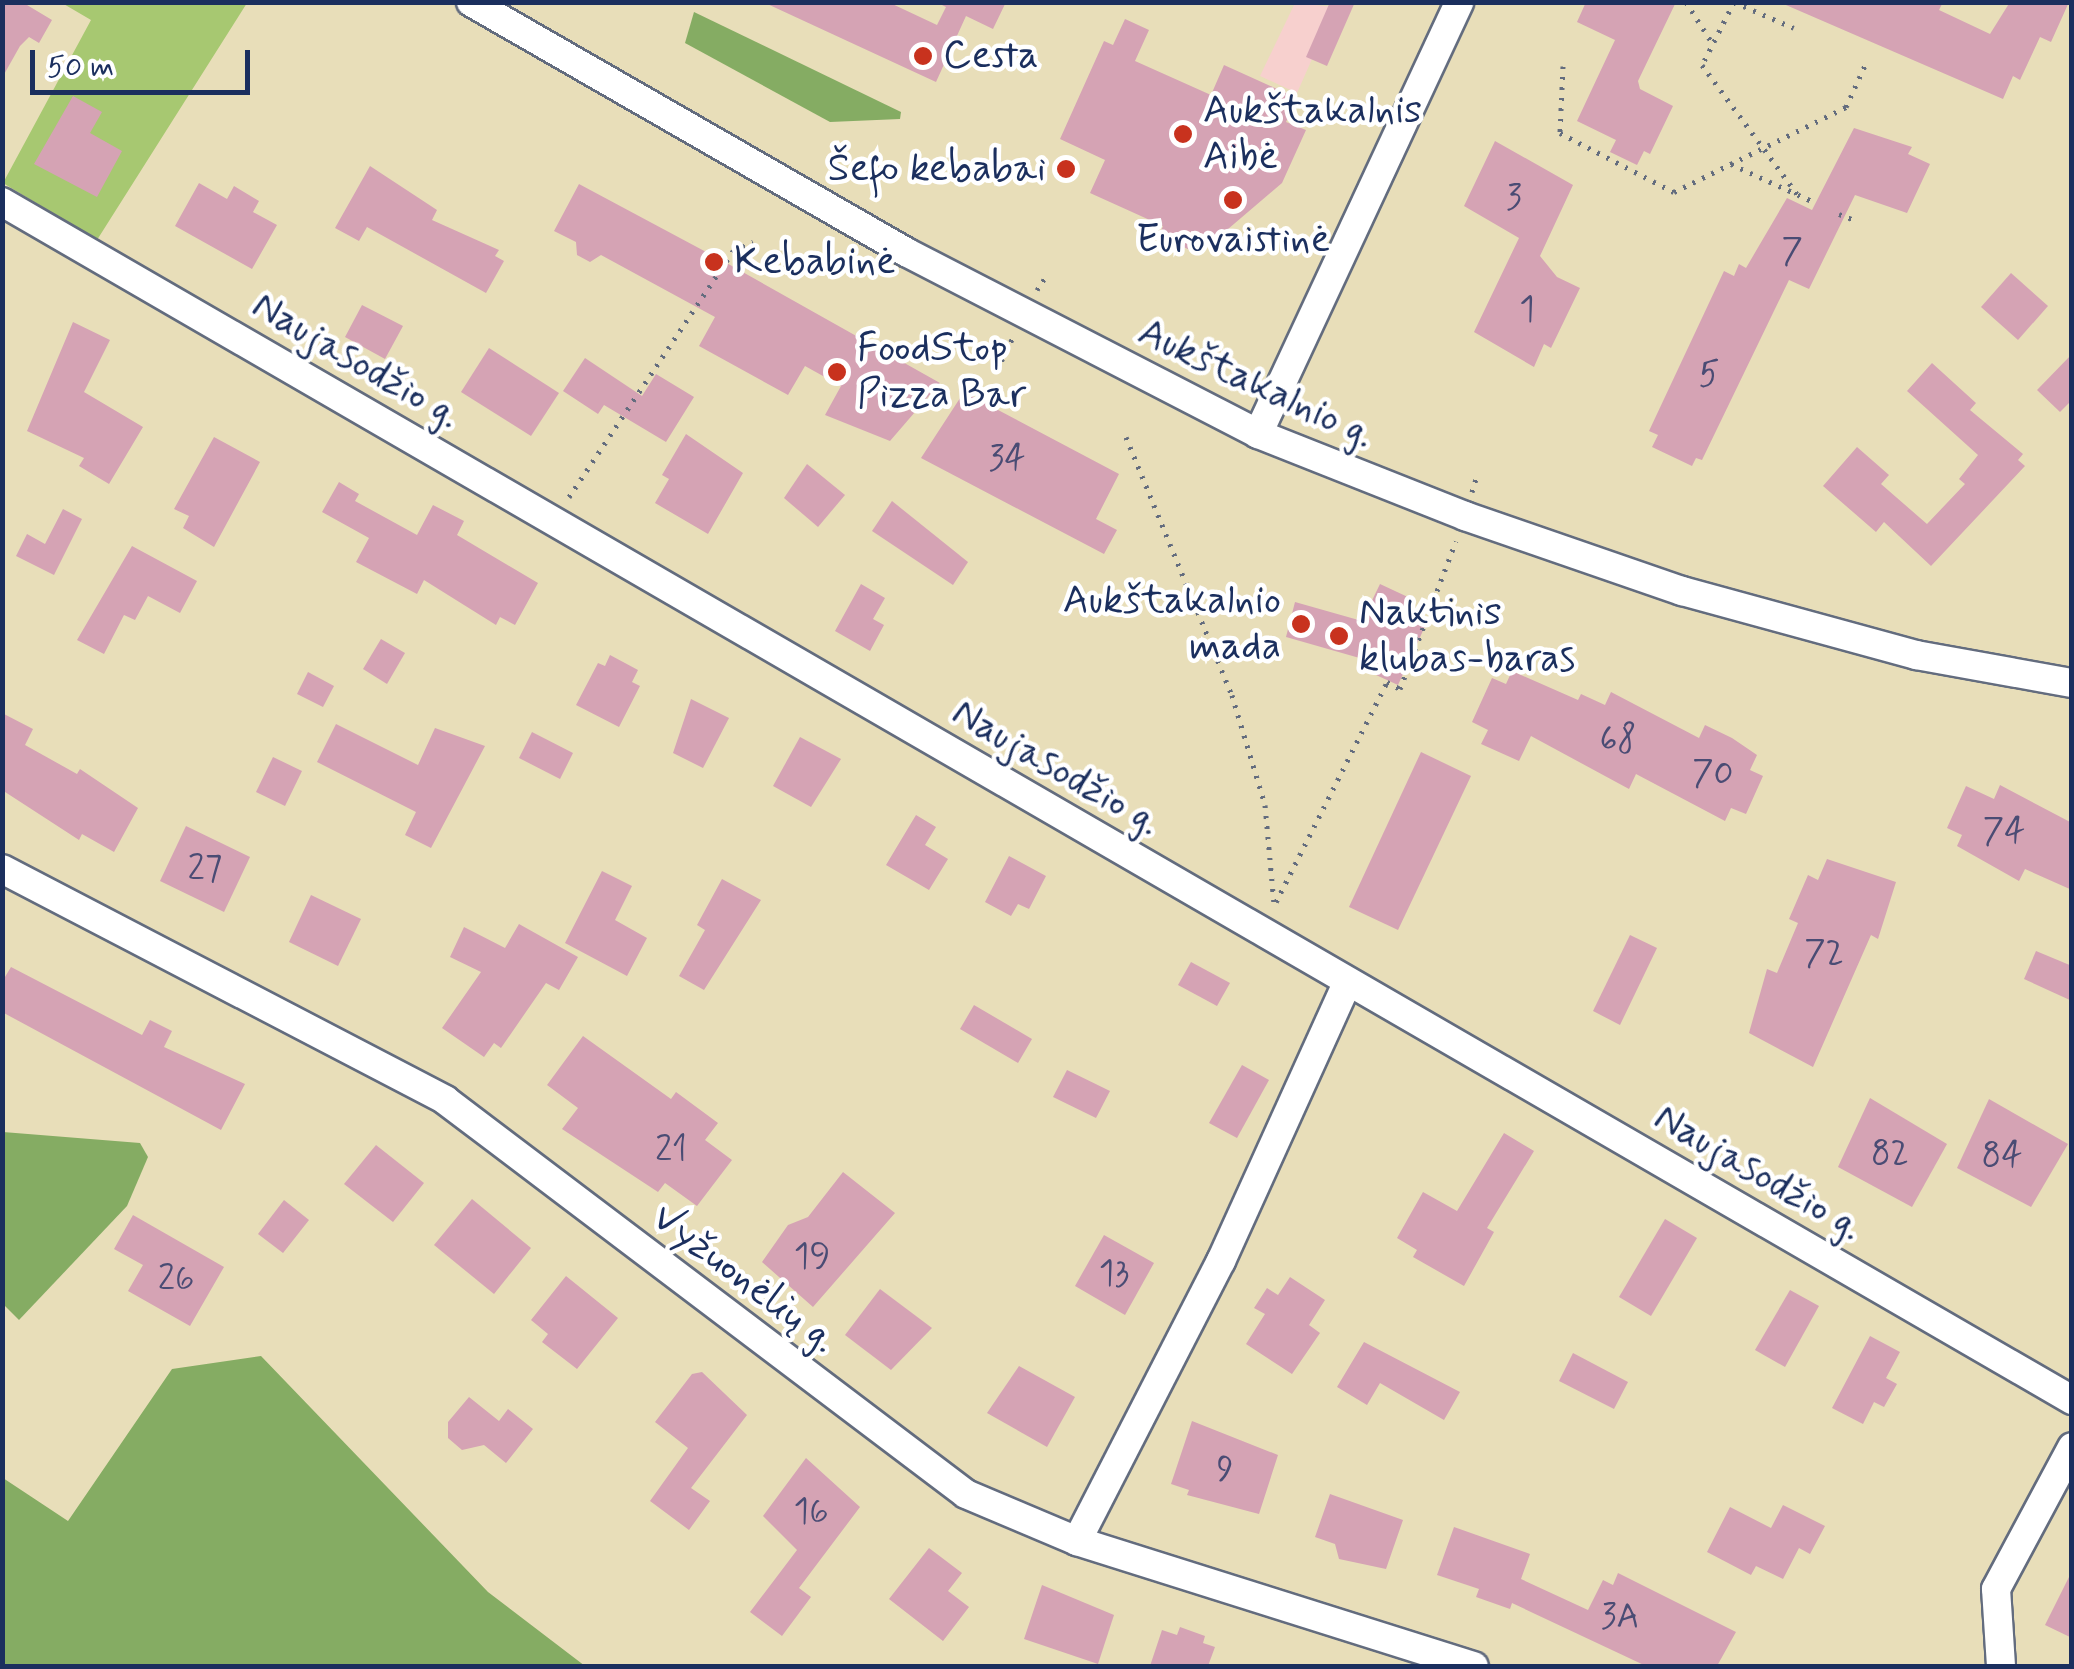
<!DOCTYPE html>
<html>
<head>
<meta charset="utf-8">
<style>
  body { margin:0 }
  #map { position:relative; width:2074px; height:1669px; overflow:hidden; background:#e8deb9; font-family:Mynerve,sans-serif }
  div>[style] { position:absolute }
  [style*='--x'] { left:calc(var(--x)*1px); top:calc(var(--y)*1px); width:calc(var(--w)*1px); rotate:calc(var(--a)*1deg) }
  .built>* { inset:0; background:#f7d0ce }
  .green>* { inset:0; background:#a7c871 }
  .forest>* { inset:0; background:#85ac63 }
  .building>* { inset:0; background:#d5a3b4 }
  .path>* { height:5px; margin-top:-2.5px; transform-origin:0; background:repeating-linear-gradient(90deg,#636c7e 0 2.5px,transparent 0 10.5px) }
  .roads { filter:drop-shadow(2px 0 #636c7e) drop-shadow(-2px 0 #636c7e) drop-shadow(0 2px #636c7e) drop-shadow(0 -2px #636c7e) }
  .minor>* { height:28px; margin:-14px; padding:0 14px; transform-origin:14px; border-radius:14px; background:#fff }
  .dots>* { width:28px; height:28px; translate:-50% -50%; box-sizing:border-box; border:5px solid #fff; border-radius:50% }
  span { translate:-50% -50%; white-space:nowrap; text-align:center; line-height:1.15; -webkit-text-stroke:9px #fff; paint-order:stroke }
  .number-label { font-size:35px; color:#4a4c74 }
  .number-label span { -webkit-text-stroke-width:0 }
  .poi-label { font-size:40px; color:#1b2f5e }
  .left { translate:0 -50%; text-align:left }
  .right { translate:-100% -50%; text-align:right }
  .street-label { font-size:40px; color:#1b2f5e }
  .frame { position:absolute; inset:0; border:5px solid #1b2f5e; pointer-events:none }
  .scale { position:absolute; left:30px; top:50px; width:220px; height:45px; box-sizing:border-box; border:5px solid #1b2f5e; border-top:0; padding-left:12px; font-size:30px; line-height:35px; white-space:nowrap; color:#1b2f5e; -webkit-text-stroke:8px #fff; paint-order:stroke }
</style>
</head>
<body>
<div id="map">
  <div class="built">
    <i style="clip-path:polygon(1295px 3px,1335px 7px,1297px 93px,1260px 76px)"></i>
  </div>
  <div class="green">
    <i style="clip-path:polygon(62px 3px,247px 3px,97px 240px,3px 183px,91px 20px)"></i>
  </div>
  <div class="forest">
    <i style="clip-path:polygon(694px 12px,901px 112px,900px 119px,830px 122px,685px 43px)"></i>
    <i style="clip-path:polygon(3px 1132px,140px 1143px,148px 1157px,127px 1206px,19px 1320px,3px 1304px)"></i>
    <i style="clip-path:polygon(261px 1356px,488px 1592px,585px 1666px,3px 1666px,3px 1478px,68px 1521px,172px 1369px)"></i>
  </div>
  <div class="building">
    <i style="clip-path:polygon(2px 2px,22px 2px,52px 20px,39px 43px,29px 37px,20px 46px,2px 78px)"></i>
    <i style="clip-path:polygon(763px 2px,888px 2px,937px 25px,946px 7px,936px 2px,1006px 2px,993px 29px,966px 16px,936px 82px)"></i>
    <i style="clip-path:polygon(1330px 2px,1355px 2px,1327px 66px,1306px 57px)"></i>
    <i style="clip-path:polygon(1586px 2px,1676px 2px,1638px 81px,1640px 89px,1673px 106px,1650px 154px,1644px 151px,1637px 165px,1610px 152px,1616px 140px,1577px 121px,1615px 40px,1577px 22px)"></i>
    <i style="clip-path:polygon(1779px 2px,1943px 2px,1939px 10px,1990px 34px,2010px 2px,2069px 2px,2051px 42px,2040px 37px,2020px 80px,2013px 76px,2003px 99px)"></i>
    <i style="clip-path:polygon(1125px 19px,1149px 30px,1135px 61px,1211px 95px,1224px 65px,1297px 98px,1286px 122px,1306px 130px,1282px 183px,1214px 241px,1197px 233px,1190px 250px,1159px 236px,1163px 226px,1090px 193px,1105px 160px,1060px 139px,1104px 41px,1113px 45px)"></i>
    <i style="clip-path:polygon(73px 96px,102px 112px,90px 133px,122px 151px,97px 197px,34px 164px)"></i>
    <i style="clip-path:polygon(1854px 128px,1912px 147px,1908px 154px,1930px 164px,1907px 213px,1855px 195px,1809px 289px,1789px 280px,1702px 460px,1696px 458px,1692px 466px,1652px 447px,1658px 435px,1649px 431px,1724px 271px,1734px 276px,1739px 264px,1746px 268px,1787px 198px,1812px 210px)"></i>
    <i style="clip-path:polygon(1495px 141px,1573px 185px,1540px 256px,1557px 277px,1580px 288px,1551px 348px,1544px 344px,1534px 367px,1474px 332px,1519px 238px,1464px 206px)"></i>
    <i style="clip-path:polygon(370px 166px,437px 210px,432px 220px,499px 250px,495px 256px,504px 261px,486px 293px,367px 227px,359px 241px,335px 228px)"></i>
    <i style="clip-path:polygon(199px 183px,227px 199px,234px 186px,259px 201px,253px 212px,277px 225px,252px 269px,175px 226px)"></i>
    <i style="clip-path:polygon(579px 184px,723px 261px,940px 383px,890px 441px,825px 415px,841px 386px,805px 366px,788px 395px,699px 346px,715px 317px,601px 255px,590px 262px,577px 255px,576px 242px,554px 231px)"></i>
    <i style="clip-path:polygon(2011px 273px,2048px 306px,2018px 340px,1981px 307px)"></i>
    <i style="clip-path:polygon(362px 305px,403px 326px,385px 359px,345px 337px)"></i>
    <i style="clip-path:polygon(73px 322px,110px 340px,84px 392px,143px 427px,109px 484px,79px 466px,84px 458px,27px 431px)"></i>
    <i style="clip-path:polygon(489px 348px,559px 393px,531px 436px,461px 392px)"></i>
    <i style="clip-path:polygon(2072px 354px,2072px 400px,2060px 412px,2037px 390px)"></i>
    <i style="clip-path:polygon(585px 358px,642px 396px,656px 374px,694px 397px,666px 442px,604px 405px,598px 414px,563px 391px)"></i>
    <i style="clip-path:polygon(1932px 363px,1976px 403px,1970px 410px,2023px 454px,2018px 460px,2025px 466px,1931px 566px,1884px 522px,1876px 532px,1823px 486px,1857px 447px,1889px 475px,1881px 484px,1927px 524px,1965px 484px,1959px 479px,1978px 455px,1907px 391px)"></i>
    <i style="clip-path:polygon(964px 392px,1119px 474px,1096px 519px,1117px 530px,1104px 554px,921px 458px)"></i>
    <i style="clip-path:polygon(686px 434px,743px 473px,708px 534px,655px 503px,669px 479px,662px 475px)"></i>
    <i style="clip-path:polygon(214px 437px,260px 462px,214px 547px,183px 528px,189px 516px,174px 509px)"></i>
    <i style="clip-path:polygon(807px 464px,845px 495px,818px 527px,784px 498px)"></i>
    <i style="clip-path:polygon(339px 482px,359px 494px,355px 501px,417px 535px,433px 505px,464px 521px,457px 535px,538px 583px,515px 625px,500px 617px,496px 625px,424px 580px,417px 594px,356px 562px,369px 538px,322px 512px)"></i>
    <i style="clip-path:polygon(892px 501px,968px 562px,953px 585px,872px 531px)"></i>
    <i style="clip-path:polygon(63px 509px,82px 519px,54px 575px,16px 556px,27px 534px,45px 544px)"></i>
    <i style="clip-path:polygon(132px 546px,197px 581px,180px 613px,148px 596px,135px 620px,124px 615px,104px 654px,77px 640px)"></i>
    <i style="clip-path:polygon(861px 584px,885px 598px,873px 619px,884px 625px,870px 651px,835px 631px)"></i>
    <i style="clip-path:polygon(1380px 584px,1410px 598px,1404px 611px,1427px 622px,1398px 685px,1365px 670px,1370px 661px,1286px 637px,1295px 602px,1362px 621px)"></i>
    <i style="clip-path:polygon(381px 639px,405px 653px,387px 684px,363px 669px)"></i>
    <i style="clip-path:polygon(610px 655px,638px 670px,632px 682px,640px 686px,619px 727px,576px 705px,598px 663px,605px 666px)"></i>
    <i style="clip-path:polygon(1512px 671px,1578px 700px,1581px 694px,1605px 705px,1611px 692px,1699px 738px,1705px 725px,1732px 738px,1757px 755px,1750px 770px,1763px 776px,1746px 814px,1731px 808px,1725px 821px,1636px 774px,1629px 789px,1531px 736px,1519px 761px,1481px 744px,1488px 730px,1472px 722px,1492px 678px,1506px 684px)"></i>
    <i style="clip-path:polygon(308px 672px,334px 686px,323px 707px,297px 694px)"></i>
    <i style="clip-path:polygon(691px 699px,729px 718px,703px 768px,673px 753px)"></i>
    <i style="clip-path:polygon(2px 713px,33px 729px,25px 745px,77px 774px,80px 769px,138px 808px,114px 852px,82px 834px,79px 840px,2px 790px)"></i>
    <i style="clip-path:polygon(336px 724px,418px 765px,435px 728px,485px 746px,431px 848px,405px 835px,416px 812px,317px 762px)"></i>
    <i style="clip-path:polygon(532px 732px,573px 753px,560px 779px,519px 758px)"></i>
    <i style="clip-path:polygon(800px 737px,841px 759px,811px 807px,773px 786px)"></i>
    <i style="clip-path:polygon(1421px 752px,1471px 776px,1398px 930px,1349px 907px)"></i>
    <i style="clip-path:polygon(273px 757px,302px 771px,285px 806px,256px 792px)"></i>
    <i style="clip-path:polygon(2000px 785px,2072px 823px,2072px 890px,2025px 869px,2019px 881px,1957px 846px,1962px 835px,1947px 828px,1966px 786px,1994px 799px)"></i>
    <i style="clip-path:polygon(916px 815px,936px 827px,925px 845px,948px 859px,929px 890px,886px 865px)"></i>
    <i style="clip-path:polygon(186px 826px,250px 857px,224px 912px,160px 881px)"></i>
    <i style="clip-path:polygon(1009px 856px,1046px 876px,1029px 909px,1018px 904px,1011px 916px,985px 902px)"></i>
    <i style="clip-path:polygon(1827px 859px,1896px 882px,1878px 939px,1871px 935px,1813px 1067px,1749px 1033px,1767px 969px,1777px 973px,1798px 923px,1789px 919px,1808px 875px,1818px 880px)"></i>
    <i style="clip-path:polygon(602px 871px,632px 886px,615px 920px,647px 938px,627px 976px,565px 943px)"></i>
    <i style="clip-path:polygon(722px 879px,761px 900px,704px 990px,679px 976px,705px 930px,697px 925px)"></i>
    <i style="clip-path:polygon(311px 895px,361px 919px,338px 966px,289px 942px)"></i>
    <i style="clip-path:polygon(519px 924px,578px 957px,559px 990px,546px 983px,501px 1048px,494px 1043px,484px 1057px,442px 1028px,481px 972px,450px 957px,464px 927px,505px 948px)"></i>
    <i style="clip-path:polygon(1630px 935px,1657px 948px,1620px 1025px,1593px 1011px)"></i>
    <i style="clip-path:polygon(2036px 951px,2072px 966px,2072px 1001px,2024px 979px)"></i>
    <i style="clip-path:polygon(1191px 962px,1230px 983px,1217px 1006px,1178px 985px)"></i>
    <i style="clip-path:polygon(11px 967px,142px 1035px,150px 1020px,172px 1031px,164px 1047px,245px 1084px,221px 1130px,2px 1012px,2px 982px)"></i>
    <i style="clip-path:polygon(974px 1005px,1032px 1039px,1018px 1063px,960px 1029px)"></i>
    <i style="clip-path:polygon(583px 1036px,671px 1099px,676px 1092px,718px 1123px,705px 1140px,732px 1160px,697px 1206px,665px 1183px,658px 1192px,562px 1129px,578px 1108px,547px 1085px)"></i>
    <i style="clip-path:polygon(1242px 1065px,1269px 1080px,1237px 1138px,1209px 1123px)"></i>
    <i style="clip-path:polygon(1067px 1070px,1110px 1091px,1096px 1118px,1053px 1097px)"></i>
    <i style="clip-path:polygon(1870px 1098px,1947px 1144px,1912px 1207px,1838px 1167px)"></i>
    <i style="clip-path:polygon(1989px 1099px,2068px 1144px,2031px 1207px,1957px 1168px)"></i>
    <i style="clip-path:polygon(1504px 1133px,1534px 1151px,1487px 1228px,1494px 1232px,1464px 1286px,1413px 1257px,1417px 1250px,1397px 1238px,1423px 1192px,1457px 1211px)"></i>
    <i style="clip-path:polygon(376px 1145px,424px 1183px,393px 1222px,344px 1184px)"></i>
    <i style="clip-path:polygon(843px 1172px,895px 1213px,813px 1307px,762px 1262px,788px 1225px,808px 1217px)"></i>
    <i style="clip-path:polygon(472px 1199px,531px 1248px,494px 1294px,434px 1245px)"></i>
    <i style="clip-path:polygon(284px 1200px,309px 1220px,283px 1253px,258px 1234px)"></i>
    <i style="clip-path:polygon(133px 1215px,224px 1267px,190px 1326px,128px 1291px,143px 1265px,114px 1249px)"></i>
    <i style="clip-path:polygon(1665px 1219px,1697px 1238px,1651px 1316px,1619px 1297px)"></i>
    <i style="clip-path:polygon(1104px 1235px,1154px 1263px,1125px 1315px,1075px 1286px)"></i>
    <i style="clip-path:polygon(566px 1276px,618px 1318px,577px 1369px,542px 1342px,548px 1334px,531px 1320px)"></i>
    <i style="clip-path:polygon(1290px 1277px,1325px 1300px,1309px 1325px,1320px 1333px,1292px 1374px,1246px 1344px,1265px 1314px,1254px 1308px,1267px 1288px,1278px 1295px)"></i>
    <i style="clip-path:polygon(880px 1289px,932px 1328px,891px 1370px,845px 1335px)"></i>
    <i style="clip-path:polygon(1790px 1290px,1819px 1306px,1785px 1367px,1755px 1350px)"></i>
    <i style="clip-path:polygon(1870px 1336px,1900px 1352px,1886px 1378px,1897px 1384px,1884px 1407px,1874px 1402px,1863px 1424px,1832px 1408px)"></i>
    <i style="clip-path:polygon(1364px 1342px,1460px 1392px,1444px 1420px,1380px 1383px,1367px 1405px,1337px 1387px)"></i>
    <i style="clip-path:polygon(1573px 1353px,1628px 1382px,1614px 1409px,1559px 1381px)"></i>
    <i style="clip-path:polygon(1019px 1366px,1075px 1397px,1047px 1447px,987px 1413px)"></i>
    <i style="clip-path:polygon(702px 1372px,747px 1415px,691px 1488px,710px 1501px,689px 1530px,650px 1501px,688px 1448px,655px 1422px,692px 1374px)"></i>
    <i style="clip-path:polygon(469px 1397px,499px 1421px,508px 1409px,533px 1429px,506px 1463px,484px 1445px,462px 1450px,448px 1438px,448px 1422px)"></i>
    <i style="clip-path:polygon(1192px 1421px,1278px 1455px,1259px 1514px,1187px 1495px,1189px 1490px,1171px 1484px)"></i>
    <i style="clip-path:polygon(806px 1458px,860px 1507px,799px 1588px,811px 1597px,782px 1636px,750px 1612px,797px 1550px,763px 1516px)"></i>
    <i style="clip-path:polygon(1330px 1494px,1403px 1520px,1386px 1569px,1339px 1559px,1335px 1544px,1315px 1537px)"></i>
    <i style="clip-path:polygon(1783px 1505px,1825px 1526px,1810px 1554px,1799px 1548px,1783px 1579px,1756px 1566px,1751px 1575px,1707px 1552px,1730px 1507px,1771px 1528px)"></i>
    <i style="clip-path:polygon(1454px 1527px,1530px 1554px,1521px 1579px,1588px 1610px,1603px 1580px,1613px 1585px,1618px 1573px,1736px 1632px,1717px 1666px,1646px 1666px,1512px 1603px,1510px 1609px,1476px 1597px,1479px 1589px,1437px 1575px)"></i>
    <i style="clip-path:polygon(929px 1548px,962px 1573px,948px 1591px,969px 1607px,943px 1641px,889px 1599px)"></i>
    <i style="clip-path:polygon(2072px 1571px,2072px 1638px,2045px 1625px)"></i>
    <i style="clip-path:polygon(1042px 1585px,1114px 1615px,1098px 1664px,1024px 1639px)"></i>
    <i style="clip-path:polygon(1180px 1627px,1205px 1636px,1203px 1643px,1215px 1647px,1208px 1666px,1150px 1666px,1162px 1630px,1177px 1635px)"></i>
  </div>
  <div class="path">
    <i style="--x:1686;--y:2;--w:50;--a:57.3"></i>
    <i style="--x:1734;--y:2;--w:71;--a:116.9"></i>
    <i style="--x:1702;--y:65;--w:162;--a:53.6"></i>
    <i style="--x:1734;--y:2;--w:65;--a:23.4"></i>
    <i style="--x:1563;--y:66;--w:67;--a:92.6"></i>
    <i style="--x:1560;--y:133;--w:128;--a:27.4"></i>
    <i style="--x:1674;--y:192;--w:192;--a:-26.3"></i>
    <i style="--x:1846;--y:107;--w:51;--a:-65.5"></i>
    <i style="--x:1731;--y:164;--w:94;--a:24.6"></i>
    <i style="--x:1839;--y:214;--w:19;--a:21"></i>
    <i style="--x:1037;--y:290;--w:17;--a:-57"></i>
    <i style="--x:997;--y:370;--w:39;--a:-64"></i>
    <i style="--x:1126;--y:437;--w:279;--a:67.7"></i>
    <i style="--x:1232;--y:695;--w:115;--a:73.3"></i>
    <i style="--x:1265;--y:805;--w:99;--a:84.8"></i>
    <i style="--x:1472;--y:492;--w:17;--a:-73"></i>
    <i style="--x:569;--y:497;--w:296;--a:-56.3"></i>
    <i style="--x:733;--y:251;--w:22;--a:-24"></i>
    <i style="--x:1276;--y:902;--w:246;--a:-63.2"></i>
    <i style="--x:1387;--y:682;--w:15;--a:28"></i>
    <i style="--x:1400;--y:689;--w:158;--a:-69.3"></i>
  </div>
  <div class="roads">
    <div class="minor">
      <i style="--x:471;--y:2;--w:502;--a:29.89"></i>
      <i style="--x:906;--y:252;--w:396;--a:27.3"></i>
      <i style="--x:1258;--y:434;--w:223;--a:21.6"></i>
      <i style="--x:1465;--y:516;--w:230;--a:19.1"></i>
      <i style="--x:1682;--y:591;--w:243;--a:15.3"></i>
      <i style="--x:1916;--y:655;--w:158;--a:10.2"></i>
      <i style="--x:2;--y:202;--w:2392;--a:30.06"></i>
      <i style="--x:1258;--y:434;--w:476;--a:-65"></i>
      <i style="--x:2;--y:869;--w:500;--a:27.5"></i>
      <i style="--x:445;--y:1100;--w:653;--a:37.1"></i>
      <i style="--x:966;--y:1494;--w:121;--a:22.9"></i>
      <i style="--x:1077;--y:1541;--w:416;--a:17.5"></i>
      <i style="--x:1077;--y:1541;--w:315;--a:-62.8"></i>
      <i style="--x:1221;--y:1261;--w:305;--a:-65.6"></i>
      <i style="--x:2001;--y:1666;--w:77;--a:-93.7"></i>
      <i style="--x:1996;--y:1589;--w:161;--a:-61.8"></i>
    </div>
  </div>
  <div class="dots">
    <i style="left:923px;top:56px;background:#c8321e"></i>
    <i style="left:1183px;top:134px;background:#c8321e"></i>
    <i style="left:1066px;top:169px;background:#c8321e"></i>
    <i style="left:1233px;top:200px;background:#c8321e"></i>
    <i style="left:714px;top:262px;background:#c8321e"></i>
    <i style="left:837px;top:372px;background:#c8321e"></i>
    <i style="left:1301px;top:624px;background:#c8321e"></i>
    <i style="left:1339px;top:636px;background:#c8321e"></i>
  </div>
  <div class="number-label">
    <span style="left:1514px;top:198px">3</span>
    <span style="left:1792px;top:252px">7</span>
    <span style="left:1527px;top:310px">1</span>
    <span style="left:1709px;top:375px">5</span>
    <span style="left:1007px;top:459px">34</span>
    <span style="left:1618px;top:740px">68</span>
    <span style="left:1713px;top:774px">70</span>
    <span style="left:2004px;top:832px">74</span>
    <span style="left:205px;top:869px">27</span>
    <span style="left:1824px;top:954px">72</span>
    <span style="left:671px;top:1150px">21</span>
    <span style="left:1890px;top:1154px">82</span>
    <span style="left:2002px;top:1156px">84</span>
    <span style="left:812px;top:1257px">19</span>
    <span style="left:1114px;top:1274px">13</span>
    <span style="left:176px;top:1279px">26</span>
    <span style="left:1225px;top:1470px">9</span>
    <span style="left:811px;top:1512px">16</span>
    <span style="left:1620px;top:1617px">3A</span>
  </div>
  <div class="poi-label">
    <span class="left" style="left:943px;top:56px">Cesta</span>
    <span class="left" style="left:1203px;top:134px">Aukštakalnis<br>Aibė</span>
    <span class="right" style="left:1046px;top:169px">Šefo kebabai</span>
    <span style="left:1233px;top:240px">Eurovaistinė</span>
    <span class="left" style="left:734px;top:262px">Kebabinė</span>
    <span class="left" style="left:857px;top:372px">FoodStop<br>Pizza Bar</span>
    <span class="right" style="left:1281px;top:624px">Aukštakalnio<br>mada</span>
    <span class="left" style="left:1359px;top:636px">Naktinis<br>klubas-baras</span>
  </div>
  <div class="street-label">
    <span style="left:356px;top:361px;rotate:30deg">Naujasodžio g.</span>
    <span style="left:1256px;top:384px;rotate:25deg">Aukštakalnio g.</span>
    <span style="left:1056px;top:768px;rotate:30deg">Naujasodžio g.</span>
    <span style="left:1758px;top:1173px;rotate:30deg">Naujasodžio g.</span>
    <span style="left:744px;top:1279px;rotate:37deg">Vyžuonėlių g.</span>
  </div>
  <div class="frame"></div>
  <div class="scale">50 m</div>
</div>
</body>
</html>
